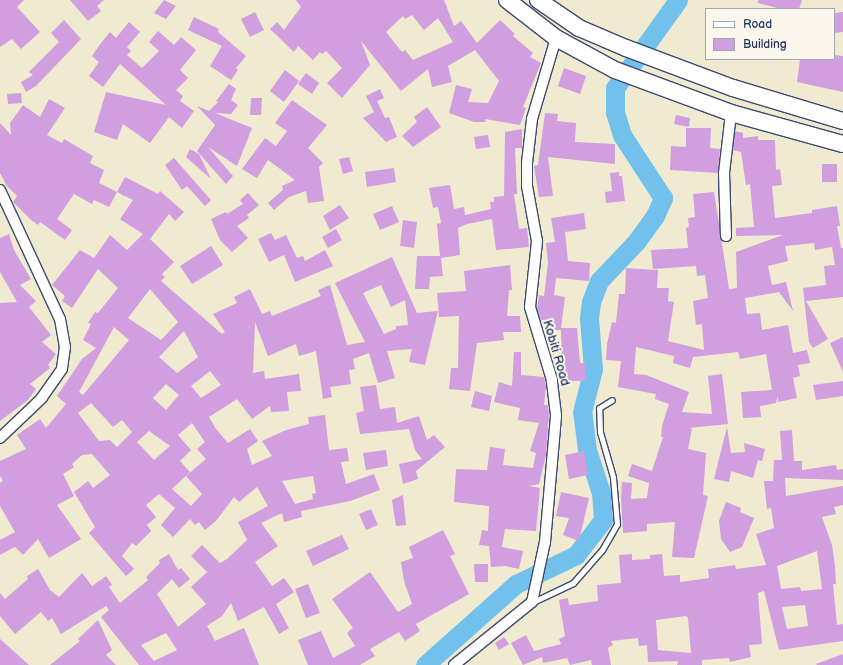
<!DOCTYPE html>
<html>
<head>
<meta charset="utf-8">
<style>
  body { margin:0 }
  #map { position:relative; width:843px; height:665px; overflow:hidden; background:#f0ead1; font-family:"Balsamiq Sans",sans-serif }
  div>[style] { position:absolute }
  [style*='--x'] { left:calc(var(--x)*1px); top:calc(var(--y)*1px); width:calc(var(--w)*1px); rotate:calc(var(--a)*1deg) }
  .river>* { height:19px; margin:-9.5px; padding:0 9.5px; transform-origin:9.5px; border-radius:9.5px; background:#71c1ec }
  .building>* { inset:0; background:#d19edf }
  .roads { filter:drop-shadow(1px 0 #3b4b6f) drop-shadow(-1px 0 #3b4b6f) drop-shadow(0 1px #3b4b6f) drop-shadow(0 -1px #3b4b6f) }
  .lane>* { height:5px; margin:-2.5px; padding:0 2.5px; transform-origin:2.5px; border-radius:2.5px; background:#fff }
  .street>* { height:10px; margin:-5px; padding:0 5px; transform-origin:5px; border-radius:5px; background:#fff }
  .primary>* { height:16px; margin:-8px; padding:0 8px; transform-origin:8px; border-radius:8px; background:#fff }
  span { translate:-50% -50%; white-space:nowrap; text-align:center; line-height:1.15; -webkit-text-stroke:4px #fbf7ec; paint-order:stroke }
  .street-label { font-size:13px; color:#1b2f5e }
  .legend { position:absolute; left:705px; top:8px; width:130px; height:52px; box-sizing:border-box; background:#fbf7ec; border:1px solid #a1a7b3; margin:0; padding:5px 7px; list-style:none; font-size:12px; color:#1b2f5e }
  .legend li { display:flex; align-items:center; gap:8px; height:20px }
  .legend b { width:20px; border:1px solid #a1a7b3 }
</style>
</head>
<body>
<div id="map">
  <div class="river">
    <i style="--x:425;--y:665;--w:122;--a:-41.7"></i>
    <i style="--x:516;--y:584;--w:67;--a:-25.8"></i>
    <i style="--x:576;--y:555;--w:44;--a:-52.4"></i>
    <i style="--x:603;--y:520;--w:27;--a:-94"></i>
    <i style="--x:601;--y:493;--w:45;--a:-108"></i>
    <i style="--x:587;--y:450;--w:38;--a:-97"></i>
    <i style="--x:582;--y:412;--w:44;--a:-75.7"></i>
    <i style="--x:593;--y:369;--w:51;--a:-94.5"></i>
    <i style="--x:589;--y:318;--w:16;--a:-83"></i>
    <i style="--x:591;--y:302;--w:22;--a:-69"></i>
    <i style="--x:599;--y:281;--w:54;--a:-46.5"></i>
    <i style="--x:636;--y:242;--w:32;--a:-54"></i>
    <i style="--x:655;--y:216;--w:20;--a:-66"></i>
    <i style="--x:663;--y:198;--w:75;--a:-123.1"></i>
    <i style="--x:622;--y:135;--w:24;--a:-107"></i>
    <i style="--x:615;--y:112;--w:24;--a:-90"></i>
    <i style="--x:615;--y:88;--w:108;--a:-54.4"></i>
  </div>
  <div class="building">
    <i style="clip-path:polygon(0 0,24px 0,17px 7px,40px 32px,21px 49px,12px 39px,0 47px)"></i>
    <i style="clip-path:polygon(70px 0,104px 0,97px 6px,101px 11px,88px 21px)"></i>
    <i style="clip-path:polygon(164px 0,176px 6px,166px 19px,154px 13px)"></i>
    <i style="clip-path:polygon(evenodd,296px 0,444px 0,454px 26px,461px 21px,477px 43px,500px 20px,515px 34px,513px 36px,533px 53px,530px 57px,541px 63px,523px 107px,526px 108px,520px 125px,485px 119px,486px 122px,474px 122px,449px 113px,456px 85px,472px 89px,468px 102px,488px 103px,499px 81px,475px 50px,448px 66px,452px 82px,432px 87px,428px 69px,401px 91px,361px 41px,370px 65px,342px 98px,327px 83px,342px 68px,326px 51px,322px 54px,320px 52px,313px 60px,298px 46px,294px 52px,270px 29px,277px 22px,284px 30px,301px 7px,296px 0,412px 15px,424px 30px,438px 18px,453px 42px,413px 60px,405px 50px,402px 52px,386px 32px,403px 16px,405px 19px,412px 15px)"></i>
    <i style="clip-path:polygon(758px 0,802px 0,799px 9px,781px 9px,758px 3px)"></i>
    <i style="clip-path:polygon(255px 12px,264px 30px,250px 37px,241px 19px)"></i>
    <i style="clip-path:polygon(843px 12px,843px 32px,834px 33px,834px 13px)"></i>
    <i style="clip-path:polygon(194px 17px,219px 29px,218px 32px,246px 56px,236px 68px,238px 70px,231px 80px,210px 66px,222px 46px,188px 30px)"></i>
    <i style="clip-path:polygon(64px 20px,81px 39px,36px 86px,26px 92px,21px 82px,33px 75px,29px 72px,59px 42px,51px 33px)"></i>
    <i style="clip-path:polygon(129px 22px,140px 32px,127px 47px,131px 51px,127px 55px,142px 68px,159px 51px,149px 42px,158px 31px,174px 45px,181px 37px,196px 50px,180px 70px,188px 78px,176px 90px,183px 96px,180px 101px,194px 111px,182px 128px,169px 117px,150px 143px,123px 124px,117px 140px,94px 132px,106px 92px,166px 105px,120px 64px,103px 87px,89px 76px,99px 62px,92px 56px,101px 43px,110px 32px,116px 38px)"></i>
    <i style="clip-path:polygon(834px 55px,843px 56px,843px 92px,797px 82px,800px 59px,834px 59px)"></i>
    <i style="clip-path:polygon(564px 68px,586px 76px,580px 94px,558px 86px)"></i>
    <i style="clip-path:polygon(285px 70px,299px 81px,284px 102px,270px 91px)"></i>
    <i style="clip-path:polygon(306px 73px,319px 83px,312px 94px,298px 84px)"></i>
    <i style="clip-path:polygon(229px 84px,236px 89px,231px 100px,238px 105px,231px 114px,215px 113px,252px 128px,237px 166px,208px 147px,233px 176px,226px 184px,197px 151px,215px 125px,197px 106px,209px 111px,218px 102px,216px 101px)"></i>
    <i style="clip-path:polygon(380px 89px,384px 98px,377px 101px,385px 118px,389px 117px,397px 137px,386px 142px,363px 118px,374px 112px,366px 96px)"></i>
    <i style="clip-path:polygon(21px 93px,22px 103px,8px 104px,7px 94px)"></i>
    <i style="clip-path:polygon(251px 98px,262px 98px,261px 115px,250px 115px)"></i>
    <i style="clip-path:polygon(49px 99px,65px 108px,47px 135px,62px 143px,64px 139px,93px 156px,90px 163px,104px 170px,99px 183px,117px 192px,109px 207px,94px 200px,92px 204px,74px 194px,57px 219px,72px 230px,65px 240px,40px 222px,38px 225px,30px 219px,13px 202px,17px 196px,7px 186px,0 173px,0 123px,11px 135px,10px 123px,23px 105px,40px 117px)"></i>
    <i style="clip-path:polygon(292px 100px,327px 125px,308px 148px,323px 163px,319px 167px,324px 201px,308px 203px,306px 191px,289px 197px,274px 210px,268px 203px,283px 190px,282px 186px,295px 180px,268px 160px,257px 178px,242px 169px,265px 138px,276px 146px,287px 131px,275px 123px)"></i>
    <i style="clip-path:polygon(427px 107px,441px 127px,413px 147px,402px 136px,417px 122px,414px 117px)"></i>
    <i style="clip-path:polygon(545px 113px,558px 114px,557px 121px,576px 123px,575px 142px,615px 144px,615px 164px,548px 157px,553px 196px,539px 197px,534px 166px,538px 165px)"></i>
    <i style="clip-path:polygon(676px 115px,690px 118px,689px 127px,674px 124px)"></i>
    <i style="clip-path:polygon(686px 128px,711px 128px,710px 148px,720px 149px,718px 173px,670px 170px,671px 146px,686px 147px)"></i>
    <i style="clip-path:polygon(522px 129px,522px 148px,515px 148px,517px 194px,514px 194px,519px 229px,527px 228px,529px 247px,496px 250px,492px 219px,467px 224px,458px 228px,460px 255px,441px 258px,443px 276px,430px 277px,429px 289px,415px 289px,417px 256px,440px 256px,437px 224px,441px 223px,438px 207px,433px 208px,429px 188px,450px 185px,454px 209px,464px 207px,465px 215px,491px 209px,490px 202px,494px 202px,494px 197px,504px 196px,505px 132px)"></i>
    <i style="clip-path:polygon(735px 131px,743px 133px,743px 138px,758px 136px,758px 140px,775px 140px,776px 170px,780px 169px,782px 185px,772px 186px,775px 218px,812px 213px,812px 210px,837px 206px,840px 226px,837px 226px,841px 248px,843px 248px,843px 297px,806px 301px,828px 339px,813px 348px,809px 342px,803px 288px,826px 285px,824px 266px,835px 265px,832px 247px,815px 250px,814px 243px,785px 246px,788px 261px,768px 266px,772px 285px,786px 282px,793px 311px,779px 292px,745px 298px,747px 314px,760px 313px,762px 330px,788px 325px,793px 353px,807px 350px,810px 363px,798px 365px,800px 376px,793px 378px,797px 398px,778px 402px,778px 396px,776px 403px,760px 406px,761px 417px,743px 418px,741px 392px,772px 390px,766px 354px,740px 359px,738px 352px,693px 357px,690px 368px,673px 363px,674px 356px,636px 347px,634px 374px,646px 375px,689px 392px,682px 412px,712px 414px,708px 376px,722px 374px,728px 424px,689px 428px,692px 429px,688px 449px,706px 453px,703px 495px,708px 496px,694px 558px,672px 557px,675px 522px,647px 524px,647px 531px,623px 533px,621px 500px,622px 482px,632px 483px,631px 499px,647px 498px,649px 483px,628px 476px,632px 464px,652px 471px,663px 437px,661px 437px,662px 426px,669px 404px,655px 399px,656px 394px,618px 387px,621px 361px,606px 360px,607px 344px,612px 322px,616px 323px,619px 294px,625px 294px,626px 268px,658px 270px,657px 288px,669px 288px,668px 301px,674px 302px,668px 341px,704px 350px,702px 324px,696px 325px,693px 301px,708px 298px,705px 275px,697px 276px,696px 266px,653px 269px,651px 250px,688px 248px,686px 228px,689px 227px,688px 218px,695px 217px,693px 194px,714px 192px,729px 289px,737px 288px,736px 252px,783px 235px,736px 236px,736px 228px,754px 227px,750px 184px,746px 185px,741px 152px,733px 150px)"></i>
    <i style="clip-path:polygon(488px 135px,490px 147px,476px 149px,474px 137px)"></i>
    <i style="clip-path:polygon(190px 149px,199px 154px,211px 179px,186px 157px)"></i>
    <i style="clip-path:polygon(349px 157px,353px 171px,343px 174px,339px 159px)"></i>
    <i style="clip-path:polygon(174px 158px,211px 200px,205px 206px,187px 186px,182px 190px,165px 165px)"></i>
    <i style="clip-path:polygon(822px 164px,837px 164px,837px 182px,822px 182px)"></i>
    <i style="clip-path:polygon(394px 168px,396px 182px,367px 187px,365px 172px)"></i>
    <i style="clip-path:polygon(619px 172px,619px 176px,622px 176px,625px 201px,606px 203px,605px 192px,612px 191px,610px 173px)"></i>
    <i style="clip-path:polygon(evenodd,125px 177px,158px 194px,160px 191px,184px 212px,175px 221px,169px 214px,150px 239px,174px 262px,162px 274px,165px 277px,161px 281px,222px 334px,225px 332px,213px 314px,237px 303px,234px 297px,250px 289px,262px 314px,270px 311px,272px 316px,321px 296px,318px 290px,330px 285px,347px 345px,365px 342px,335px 283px,392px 257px,417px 313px,438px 311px,425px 365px,409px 362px,412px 349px,387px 351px,395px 378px,378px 383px,369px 353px,353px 359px,355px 369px,349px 370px,351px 384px,330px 387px,332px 397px,323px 399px,316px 351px,299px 356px,296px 344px,268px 356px,255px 322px,253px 373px,264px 371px,265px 379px,299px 374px,301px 391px,287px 392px,289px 411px,271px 412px,270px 406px,252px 419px,237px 399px,209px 417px,216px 429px,228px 443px,250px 429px,258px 441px,247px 449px,252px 465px,272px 456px,262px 441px,286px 430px,309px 424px,308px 417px,325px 415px,329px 450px,347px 448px,349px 461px,341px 462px,346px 484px,374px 474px,380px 490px,350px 501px,301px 511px,302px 517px,284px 522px,282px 513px,261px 523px,278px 546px,255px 562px,272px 586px,284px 578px,294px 592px,276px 604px,289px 628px,279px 634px,264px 607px,238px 621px,231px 603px,222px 616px,207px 626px,215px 641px,244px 628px,259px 665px,139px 665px,101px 617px,109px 610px,106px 606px,61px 634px,52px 618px,48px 621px,41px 612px,15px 634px,0 616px,0 593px,5px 599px,28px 579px,27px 576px,38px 569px,50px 590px,59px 597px,82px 573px,92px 586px,106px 576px,112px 585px,109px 587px,120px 603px,148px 580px,146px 577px,160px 563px,159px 560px,169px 554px,178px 570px,181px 568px,190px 579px,179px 588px,172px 579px,157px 594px,178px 627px,206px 604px,191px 587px,207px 572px,191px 556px,202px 545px,220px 563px,227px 559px,247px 540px,238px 522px,268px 506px,257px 487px,239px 502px,234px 497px,216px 521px,205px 530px,199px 522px,195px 525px,190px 519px,173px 537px,161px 525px,175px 508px,159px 494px,146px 505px,156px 517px,147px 525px,151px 531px,136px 546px,132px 543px,122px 556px,134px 569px,126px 576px,89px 533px,95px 527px,74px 492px,88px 481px,93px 488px,110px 475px,92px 454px,82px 455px,72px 464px,74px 467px,63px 474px,74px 496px,57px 505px,81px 539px,49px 558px,38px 539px,23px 555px,15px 547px,0 555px,0 540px,15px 532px,0 506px,0 483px,3px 481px,0 476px,0 461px,26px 449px,17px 435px,40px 419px,46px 428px,66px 404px,57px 396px,82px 359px,96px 348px,83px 340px,91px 324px,88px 323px,95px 312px,98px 313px,118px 288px,98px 269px,72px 308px,62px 301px,65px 296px,52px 285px,80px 250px,94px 258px,110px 235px,127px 250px,143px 234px,120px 219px,133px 200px,117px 192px,125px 177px,381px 285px,391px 307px,405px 300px,408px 325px,396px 326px,396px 329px,384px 334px,363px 293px,381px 285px,125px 177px,150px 289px,178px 322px,161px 340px,128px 318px,150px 289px,125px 177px,114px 327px,129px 340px,83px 395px,79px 392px,114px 327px,125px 177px,184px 331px,198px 357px,177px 373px,159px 357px,184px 331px,125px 177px,210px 371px,221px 385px,201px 398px,191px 386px,210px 371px,125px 177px,166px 384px,179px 395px,166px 410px,153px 398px,166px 384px,125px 177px,91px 403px,113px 427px,122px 420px,132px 432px,117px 447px,110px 440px,99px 441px,78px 413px,91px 403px,125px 177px,192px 423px,205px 442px,197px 449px,206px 459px,186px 476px,202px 494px,191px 506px,172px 489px,190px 472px,180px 461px,191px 450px,178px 435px,192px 423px,125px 177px,149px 431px,170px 446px,154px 460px,137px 442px,149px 431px,125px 177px,313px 476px,316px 493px,312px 494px,313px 499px,295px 504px,282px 481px,313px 476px,125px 177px,166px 633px,177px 650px,154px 661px,141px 645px,166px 633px)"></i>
    <i style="clip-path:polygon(248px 193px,259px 205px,247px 215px,249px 218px,237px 226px,248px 238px,232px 252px,220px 240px,211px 219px,226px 212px,227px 214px,243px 204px,240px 200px)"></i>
    <i style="clip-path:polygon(340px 205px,349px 218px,330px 230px,323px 216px)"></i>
    <i style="clip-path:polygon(392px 206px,399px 222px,380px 230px,373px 214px)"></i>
    <i style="clip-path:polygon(584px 213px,586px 229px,565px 232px,568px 261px,590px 263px,589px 281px,556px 278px,554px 295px,565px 297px,561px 328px,577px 328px,580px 363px,585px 363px,586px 381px,562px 381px,561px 330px,554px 330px,553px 334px,545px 334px,545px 320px,541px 320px,537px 309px,539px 295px,544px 296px,548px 263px,546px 243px,555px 242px,551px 218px)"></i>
    <i style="clip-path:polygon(403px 220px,417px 222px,414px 248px,400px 246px)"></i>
    <i style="clip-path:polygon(336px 229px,342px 240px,328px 248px,322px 237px)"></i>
    <i style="clip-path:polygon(271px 233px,275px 240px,286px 235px,297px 258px,303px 256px,305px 261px,325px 250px,333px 266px,295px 282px,284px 255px,269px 262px,258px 239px)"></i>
    <i style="clip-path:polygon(9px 234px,14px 250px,31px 279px,20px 285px,36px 301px,29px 307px,51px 335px,42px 342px,56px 354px,48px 365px,50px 368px,30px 384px,36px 389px,28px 400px,0 421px,0 303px,17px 302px,0 272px,0 238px)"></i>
    <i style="clip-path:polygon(211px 246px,223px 265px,192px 284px,180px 266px)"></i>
    <i style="clip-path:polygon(510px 265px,512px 290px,509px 290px,507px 316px,520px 316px,521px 332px,503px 332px,504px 340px,477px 343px,470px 391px,449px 389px,451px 368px,458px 368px,459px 316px,439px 317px,437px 293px,466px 291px,464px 271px)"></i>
    <i style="clip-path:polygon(843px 337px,843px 372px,830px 343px)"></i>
    <i style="clip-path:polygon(514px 352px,521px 352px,521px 375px,544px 377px,546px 386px,544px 405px,548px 405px,549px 415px,546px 455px,539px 484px,529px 486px,540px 488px,536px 531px,505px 529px,502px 547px,523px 551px,519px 569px,505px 566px,491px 567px,489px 546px,479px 545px,482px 530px,488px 531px,489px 506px,454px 502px,456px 469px,487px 470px,490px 447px,505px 449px,503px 465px,533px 468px,536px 453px,530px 451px,539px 423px,518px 420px,520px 408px,494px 402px,499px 382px,512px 386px)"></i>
    <i style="clip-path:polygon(843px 381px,843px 396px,816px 400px,813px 385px)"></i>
    <i style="clip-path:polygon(376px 385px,380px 409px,395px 407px,397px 423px,419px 416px,427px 440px,434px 435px,445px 447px,416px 471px,418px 479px,403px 484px,399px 464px,422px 459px,415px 450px,409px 429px,360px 434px,356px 413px,364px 411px,360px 387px)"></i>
    <i style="clip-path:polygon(475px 391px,492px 396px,489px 411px,471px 407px)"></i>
    <i style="clip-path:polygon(727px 427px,731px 453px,745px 452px,744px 443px,765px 449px,762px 461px,758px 460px,753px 478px,731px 471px,729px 482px,714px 479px)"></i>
    <i style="clip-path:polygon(evenodd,792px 430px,794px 461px,802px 461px,802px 470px,836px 465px,837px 470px,843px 469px,843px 480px,785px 478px,786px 496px,843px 486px,843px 505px,834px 507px,836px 514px,822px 517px,832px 545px,835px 566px,836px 584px,833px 584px,837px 625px,843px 624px,843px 641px,779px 650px,764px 591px,758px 593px,762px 644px,749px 645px,751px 657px,730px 662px,729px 658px,702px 660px,702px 665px,677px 665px,678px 661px,648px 662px,647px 645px,639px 646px,638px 638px,611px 641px,613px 645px,608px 648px,611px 665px,592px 665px,591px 660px,570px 665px,567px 658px,543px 663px,542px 657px,523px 665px,511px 643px,526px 635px,534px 651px,561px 644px,559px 639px,565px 636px,559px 600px,568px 598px,569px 605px,598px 601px,597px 585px,621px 583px,619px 555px,632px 554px,632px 560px,650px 559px,650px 555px,662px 554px,664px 576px,680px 575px,680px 582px,709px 578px,708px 569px,735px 565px,736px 569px,766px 565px,756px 534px,774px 528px,771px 508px,767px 509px,764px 481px,773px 481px,774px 460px,782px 460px,780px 431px,792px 430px,817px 551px,822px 589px,801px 591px,800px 587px,781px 589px,777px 566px,817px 551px,792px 430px,805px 605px,808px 626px,787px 629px,782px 607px,805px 605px,792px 430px,686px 616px,688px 618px,691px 653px,658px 650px,656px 620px,686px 616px)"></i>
    <i style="clip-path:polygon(386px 450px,388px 466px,366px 470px,363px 453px)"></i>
    <i style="clip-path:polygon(584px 451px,588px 475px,569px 479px,565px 455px)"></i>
    <i style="clip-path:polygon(561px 492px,589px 498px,579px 541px,563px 535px,569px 518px,556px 516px)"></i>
    <i style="clip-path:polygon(403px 495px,406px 525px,396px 526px,392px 500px)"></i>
    <i style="clip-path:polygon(726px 502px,741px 508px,740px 512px,754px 518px,742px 547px,730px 552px,721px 539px,719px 521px)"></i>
    <i style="clip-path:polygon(371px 509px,378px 525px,366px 530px,359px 514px)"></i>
    <i style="clip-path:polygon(443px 530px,455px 554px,450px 556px,469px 594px,416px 624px,420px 631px,405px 641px,399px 632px,370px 649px,375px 656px,360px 665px,308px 665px,298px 640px,321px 631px,333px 658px,355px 646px,347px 633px,353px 628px,332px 599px,370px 572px,398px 612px,412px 604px,404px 581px,401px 562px,413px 558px,409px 547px)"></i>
    <i style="clip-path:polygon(342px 535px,349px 549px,313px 566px,306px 551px)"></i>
    <i style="clip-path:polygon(474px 564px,488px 564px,488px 582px,475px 582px)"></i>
    <i style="clip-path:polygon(308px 584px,320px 613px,306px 618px,295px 589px)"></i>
    <i style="clip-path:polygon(98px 620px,112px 650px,106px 655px,116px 665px,50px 665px,80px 641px,78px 639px)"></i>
    <i style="clip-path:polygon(504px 637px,509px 644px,499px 650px,495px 643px)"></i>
    <i style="clip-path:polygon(0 639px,29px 665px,0 665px)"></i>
    <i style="clip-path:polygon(843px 654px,843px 665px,817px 665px,816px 664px)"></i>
  </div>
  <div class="roads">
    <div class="lane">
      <i style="--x:533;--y:602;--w:44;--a:-25.4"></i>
      <i style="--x:573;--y:583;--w:44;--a:-48.7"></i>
      <i style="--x:602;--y:550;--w:30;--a:-60"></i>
      <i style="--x:617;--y:524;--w:47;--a:-94.9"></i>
      <i style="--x:613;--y:477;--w:47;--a:-106.1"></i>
      <i style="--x:600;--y:432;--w:24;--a:-92"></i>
      <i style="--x:599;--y:408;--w:15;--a:-32"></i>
    </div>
    <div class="street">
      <i style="--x:0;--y:190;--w:142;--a:65.1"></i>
      <i style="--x:60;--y:319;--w:28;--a:80"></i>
      <i style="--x:65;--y:347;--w:22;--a:98"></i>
      <i style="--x:62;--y:369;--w:35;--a:125"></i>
      <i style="--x:42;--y:398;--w:58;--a:136.4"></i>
      <i style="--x:726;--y:236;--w:63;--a:-91.8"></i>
      <i style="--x:724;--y:173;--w:60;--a:-83.3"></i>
      <i style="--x:454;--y:665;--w:100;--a:-38.9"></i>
      <i style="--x:532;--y:602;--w:61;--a:-77.8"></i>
      <i style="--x:545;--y:542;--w:127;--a:-85"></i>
      <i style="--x:556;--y:415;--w:35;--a:-97"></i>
      <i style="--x:552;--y:380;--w:76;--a:-106.8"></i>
      <i style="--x:530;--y:307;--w:66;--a:-83.9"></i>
      <i style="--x:537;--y:241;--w:56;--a:-100.3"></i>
      <i style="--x:527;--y:186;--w:23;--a:-90"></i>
      <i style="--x:527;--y:163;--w:44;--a:-83.5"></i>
      <i style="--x:532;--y:119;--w:84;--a:-73.5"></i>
    </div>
    <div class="primary">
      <i style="--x:507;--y:0;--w:62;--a:37.8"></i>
      <i style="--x:556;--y:38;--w:67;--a:28.5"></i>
      <i style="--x:615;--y:70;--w:124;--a:20.3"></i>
      <i style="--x:731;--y:113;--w:116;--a:15.5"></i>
      <i style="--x:538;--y:0;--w:50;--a:34.3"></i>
      <i style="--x:579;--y:28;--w:51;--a:23.1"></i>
      <i style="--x:626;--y:48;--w:114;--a:20.5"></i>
      <i style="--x:733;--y:88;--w:115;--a:16.7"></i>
    </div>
  </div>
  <div class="street-label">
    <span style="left:556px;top:353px;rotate:74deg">Kobiti Road</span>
  </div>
  <ul class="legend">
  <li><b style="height:5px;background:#fff"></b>Road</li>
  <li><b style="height:11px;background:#d19edf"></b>Building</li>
  </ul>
</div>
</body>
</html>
